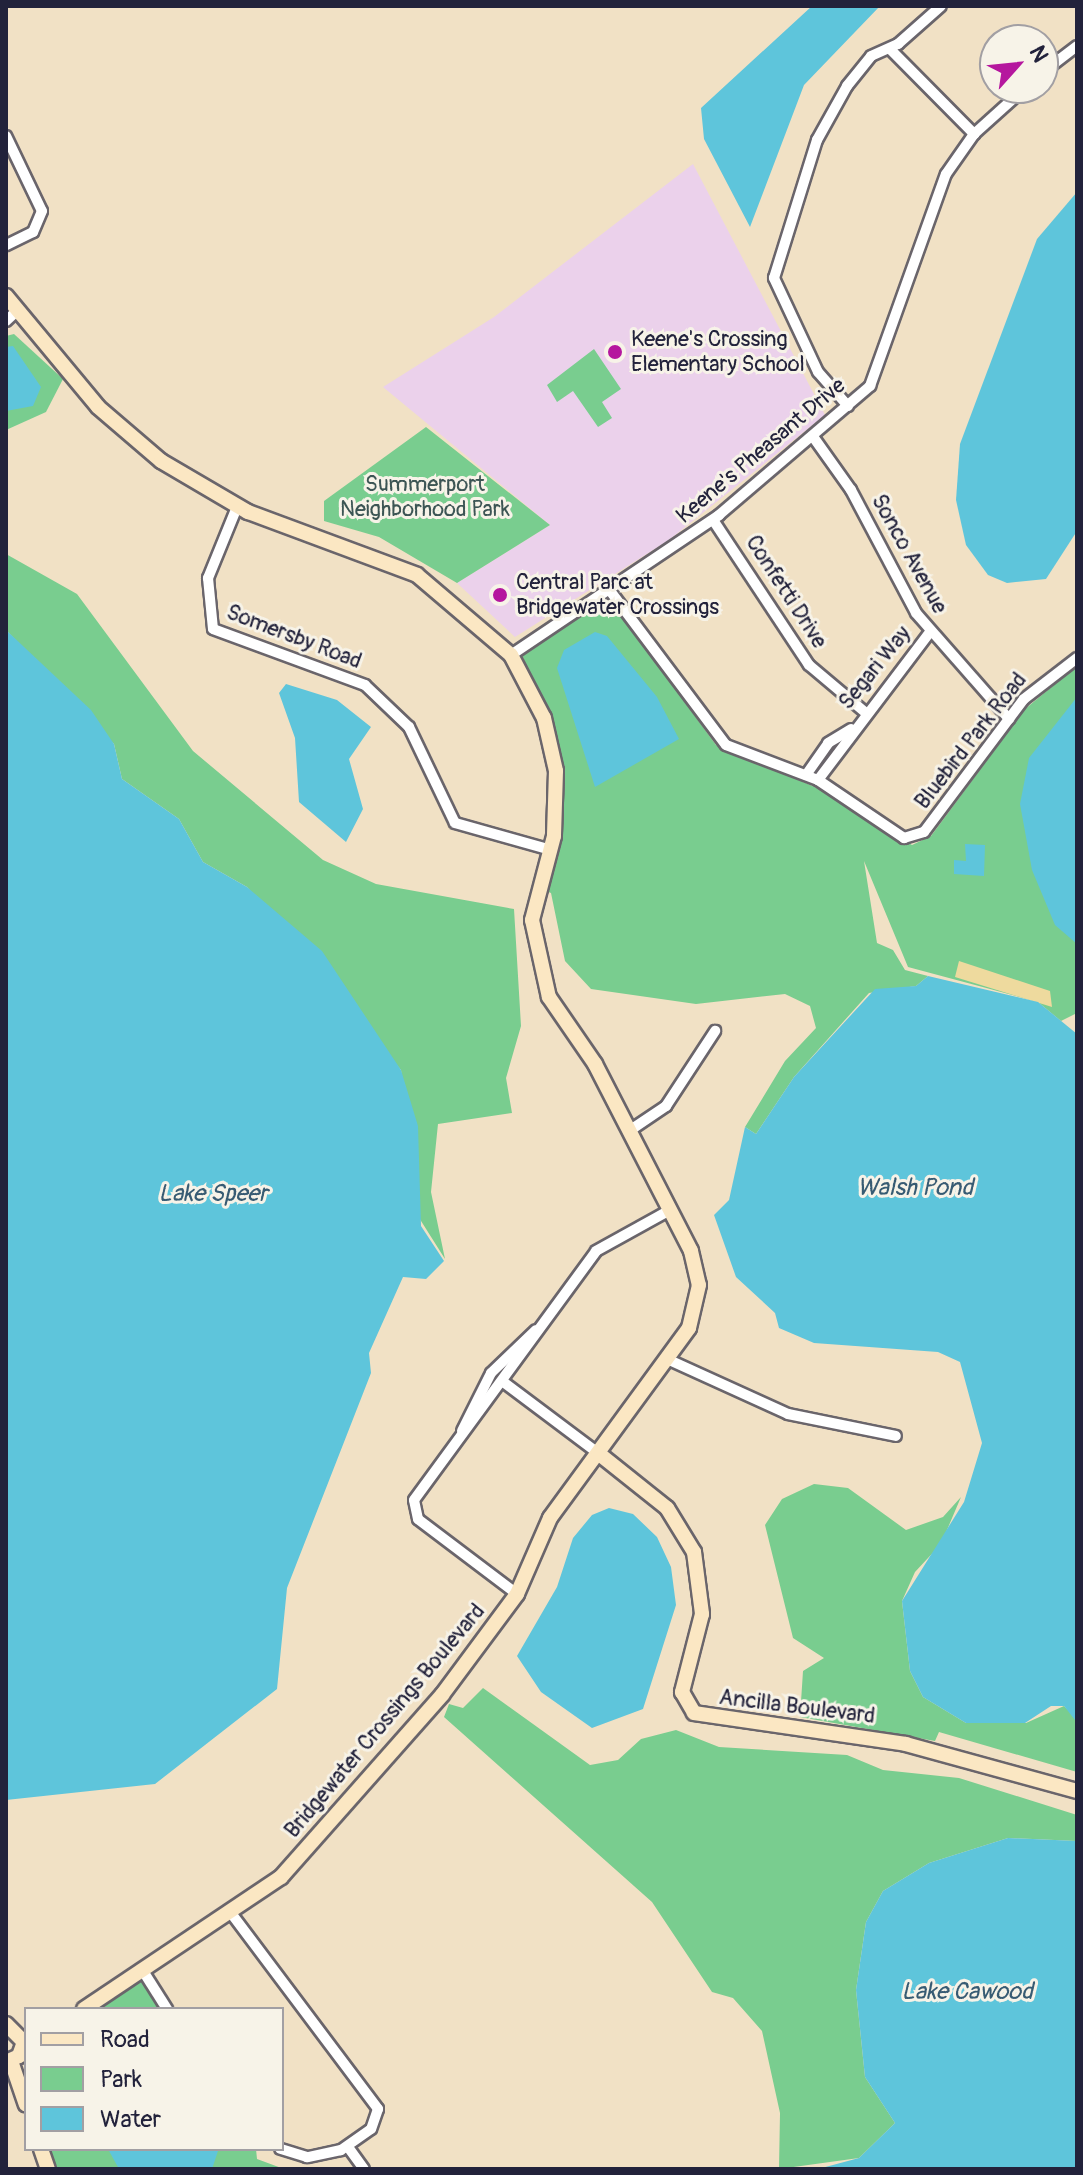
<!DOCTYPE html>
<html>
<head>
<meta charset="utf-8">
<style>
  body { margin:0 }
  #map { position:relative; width:1083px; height:2175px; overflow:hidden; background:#f1e1c5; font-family:Pangolin,sans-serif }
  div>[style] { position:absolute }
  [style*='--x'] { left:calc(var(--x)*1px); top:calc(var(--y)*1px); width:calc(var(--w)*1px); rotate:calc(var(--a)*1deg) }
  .built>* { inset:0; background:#ebd1eb }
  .green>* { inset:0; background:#79cd8f }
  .sand>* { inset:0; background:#eeda9e }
  .water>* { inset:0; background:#5ec5db }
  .roads { filter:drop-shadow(2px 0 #6a656b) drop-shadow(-2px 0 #6a656b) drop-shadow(0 2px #6a656b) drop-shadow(0 -2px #6a656b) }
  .street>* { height:10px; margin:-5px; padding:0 5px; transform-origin:5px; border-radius:5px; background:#fff }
  .secondary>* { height:14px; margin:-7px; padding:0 7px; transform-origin:7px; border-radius:7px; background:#fbe7c3 }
  .dots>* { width:22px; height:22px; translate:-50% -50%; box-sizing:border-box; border:4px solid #f7f3e8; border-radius:50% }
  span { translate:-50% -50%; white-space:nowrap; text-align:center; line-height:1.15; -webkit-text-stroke:6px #f7f3e8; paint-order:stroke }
  .poi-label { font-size:22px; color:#22223b }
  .left { translate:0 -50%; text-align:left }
  .street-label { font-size:22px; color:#22223b }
  .park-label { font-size:22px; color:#3c5554 }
  .water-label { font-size:24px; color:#375b73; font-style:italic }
  .frame { position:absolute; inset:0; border:8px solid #22223b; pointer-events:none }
  .legend { position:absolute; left:24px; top:2007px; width:260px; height:144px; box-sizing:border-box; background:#f7f3e8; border:2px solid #a29fa3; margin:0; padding:10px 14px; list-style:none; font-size:24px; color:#22223b }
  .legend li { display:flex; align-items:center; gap:16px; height:40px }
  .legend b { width:40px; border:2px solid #a29fa3 }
  .north { position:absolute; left:979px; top:24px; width:80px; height:80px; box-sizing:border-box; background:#f7f3e8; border:2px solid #a29fa3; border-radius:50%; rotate:63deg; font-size:22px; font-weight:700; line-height:32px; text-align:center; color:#22223b }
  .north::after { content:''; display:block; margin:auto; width:28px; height:36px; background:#b5179e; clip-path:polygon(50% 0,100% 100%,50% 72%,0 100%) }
</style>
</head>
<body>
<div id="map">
  <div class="built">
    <i style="clip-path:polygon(693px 164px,825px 415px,669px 540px,515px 637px,457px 583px,550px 525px,383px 387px,494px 317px)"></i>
  </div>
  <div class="green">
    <i style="clip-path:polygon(14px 334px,63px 379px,46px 412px,6px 430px,6px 336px)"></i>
    <i style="clip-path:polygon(594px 349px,621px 389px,602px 402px,612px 418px,598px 427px,573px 391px,557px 402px,547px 385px)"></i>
    <i style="clip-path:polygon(426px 427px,550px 525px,457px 583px,379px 537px,324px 521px,324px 501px)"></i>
    <i style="clip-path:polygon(6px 554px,77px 594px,193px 751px,323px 860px,376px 884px,514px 909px,521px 1026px,506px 1078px,512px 1113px,438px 1124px,431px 1192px,445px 1259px,416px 1213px,401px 1070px,247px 887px,203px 862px,179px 819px,122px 779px,114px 744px,6px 630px)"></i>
    <i style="clip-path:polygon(601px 603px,614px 605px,716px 745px,829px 793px,912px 845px,931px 836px,1025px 709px,1077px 666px,1077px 1013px,1061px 1021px,1038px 1002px,908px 967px,864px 861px,877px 943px,893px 950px,905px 970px,928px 976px,916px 986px,869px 993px,794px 1077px,756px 1134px,745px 1127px,785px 1061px,816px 1028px,810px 1006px,785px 994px,696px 1004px,591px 989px,565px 961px,551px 893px,543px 890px,555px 856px,549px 719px,522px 655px)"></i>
    <i style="clip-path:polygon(814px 1484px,848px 1488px,906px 1530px,943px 1517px,961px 1497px,941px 1544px,915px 1572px,902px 1601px,910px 1671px,923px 1697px,966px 1723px,1026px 1723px,1064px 1706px,1077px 1719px,1077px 1772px,939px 1732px,935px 1741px,800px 1717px,803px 1671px,824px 1658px,793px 1638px,765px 1525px,782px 1499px)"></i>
    <i style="clip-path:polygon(483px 1688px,590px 1765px,618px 1760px,641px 1739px,676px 1730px,719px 1747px,847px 1755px,883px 1770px,959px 1778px,1077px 1815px,1077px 1841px,1008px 1838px,929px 1863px,883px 1891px,866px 1922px,856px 1990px,865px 2077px,895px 2123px,859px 2158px,779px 2169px,780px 2113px,762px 2031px,733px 1998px,712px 1992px,652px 1902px,444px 1717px,449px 1704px,463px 1708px)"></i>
    <i style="clip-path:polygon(140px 1979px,162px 2009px,99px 2009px,125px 1992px)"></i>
    <i style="clip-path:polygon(46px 2149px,256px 2149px,257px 2159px,284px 2169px,55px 2169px)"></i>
  </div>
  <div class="sand">
    <i style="clip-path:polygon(959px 961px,1050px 991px,1052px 1007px,955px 977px)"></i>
  </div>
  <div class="water">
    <i style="clip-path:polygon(812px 6px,880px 6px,804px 85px,750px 227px,704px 139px,701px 108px)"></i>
    <i style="clip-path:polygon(1077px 192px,1077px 531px,1046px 579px,1007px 583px,988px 575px,966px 545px,956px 500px,960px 444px,1037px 239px)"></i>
    <i style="clip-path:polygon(13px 346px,41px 387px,33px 406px,6px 411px,6px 347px)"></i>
    <i style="clip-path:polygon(6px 630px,91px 710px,114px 744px,122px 779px,179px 819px,203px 862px,247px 887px,322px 951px,401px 1070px,418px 1126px,421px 1226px,444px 1261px,426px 1279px,403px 1277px,369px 1353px,371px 1373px,287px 1588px,277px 1689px,155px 1784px,6px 1800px)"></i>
    <i style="clip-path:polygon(595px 632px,607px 636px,657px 697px,679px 739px,595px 787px,557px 668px,564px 650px)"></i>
    <i style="clip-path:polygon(286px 684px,337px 700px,371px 727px,349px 759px,363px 809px,346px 842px,299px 802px,295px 738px,279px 693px)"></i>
    <i style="clip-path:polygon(1077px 697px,1077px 944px,1055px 925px,1032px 870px,1020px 804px,1029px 758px)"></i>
    <i style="clip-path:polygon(965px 844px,985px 845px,984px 876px,954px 874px,954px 860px,966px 861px)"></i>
    <i style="clip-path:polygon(928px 976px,1038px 1002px,1077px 1034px,1075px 1720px,1064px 1706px,1051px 1706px,1025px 1723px,966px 1723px,923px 1697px,910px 1671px,902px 1601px,964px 1502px,982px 1443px,960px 1362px,938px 1352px,814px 1343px,779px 1328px,775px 1313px,736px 1277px,714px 1215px,729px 1200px,745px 1127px,756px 1134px,794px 1077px,875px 989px,916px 986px)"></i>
    <i style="clip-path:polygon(609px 1508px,633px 1514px,657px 1537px,671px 1567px,676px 1605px,643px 1709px,592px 1728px,541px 1692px,517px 1656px,557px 1587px,573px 1538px,592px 1515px)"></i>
    <i style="clip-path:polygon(1008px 1838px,1077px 1841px,1077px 2169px,818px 2169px,859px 2158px,895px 2123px,865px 2077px,856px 1990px,866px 1922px,883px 1891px,929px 1863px)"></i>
    <i style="clip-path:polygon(108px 2149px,217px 2149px,218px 2151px,212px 2169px,119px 2169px)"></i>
  </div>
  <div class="roads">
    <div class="street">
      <i style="--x:890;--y:49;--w:120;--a:45.3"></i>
      <i style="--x:1043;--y:72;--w:43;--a:-37.4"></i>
      <i style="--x:6;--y:136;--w:83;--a:64.4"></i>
      <i style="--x:42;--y:211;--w:23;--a:113"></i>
      <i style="--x:33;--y:232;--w:30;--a:154"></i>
      <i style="--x:6;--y:321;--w:16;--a:-43"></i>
      <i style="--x:848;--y:406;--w:45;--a:-131.4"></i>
      <i style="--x:818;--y:372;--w:104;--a:-115.1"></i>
      <i style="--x:774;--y:278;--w:145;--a:-72.7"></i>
      <i style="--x:817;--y:140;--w:62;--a:-60.9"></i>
      <i style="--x:847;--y:86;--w:38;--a:-51"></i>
      <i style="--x:871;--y:56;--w:30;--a:-24"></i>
      <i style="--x:898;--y:44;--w:57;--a:-41.5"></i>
      <i style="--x:814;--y:438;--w:64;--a:54.6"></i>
      <i style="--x:851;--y:490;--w:139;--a:62.1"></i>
      <i style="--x:916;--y:613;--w:141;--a:48.7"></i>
      <i style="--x:237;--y:507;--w:77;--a:112.2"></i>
      <i style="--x:208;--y:578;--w:51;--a:84.4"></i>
      <i style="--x:213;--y:629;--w:162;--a:20.2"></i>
      <i style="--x:365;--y:685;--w:61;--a:43.7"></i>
      <i style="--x:409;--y:727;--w:106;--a:64.4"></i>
      <i style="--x:455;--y:823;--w:100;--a:15.7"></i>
      <i style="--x:713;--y:520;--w:174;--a:56.5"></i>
      <i style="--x:809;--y:665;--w:75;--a:40.1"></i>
      <i style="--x:611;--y:592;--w:191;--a:53.1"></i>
      <i style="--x:726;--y:745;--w:98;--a:20.8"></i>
      <i style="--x:818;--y:780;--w:104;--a:34"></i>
      <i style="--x:904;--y:838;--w:21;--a:-17"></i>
      <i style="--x:924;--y:832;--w:166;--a:-53.1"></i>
      <i style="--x:1024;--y:699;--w:67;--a:-37.7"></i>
      <i style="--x:511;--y:655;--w:251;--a:-33.9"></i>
      <i style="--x:719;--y:515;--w:199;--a:-40.5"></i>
      <i style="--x:870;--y:386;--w:225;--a:-70.3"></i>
      <i style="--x:946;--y:174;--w:49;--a:-55"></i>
      <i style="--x:974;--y:134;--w:69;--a:-42"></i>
      <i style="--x:806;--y:775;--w:39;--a:-55"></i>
      <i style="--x:828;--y:743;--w:27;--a:-31"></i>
      <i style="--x:818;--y:780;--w:186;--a:-52.9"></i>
      <i style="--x:629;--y:1131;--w:45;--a:-34"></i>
      <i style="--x:666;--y:1106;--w:90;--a:-56.8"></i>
      <i style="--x:667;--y:1359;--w:133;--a:24.4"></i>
      <i style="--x:788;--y:1414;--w:110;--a:11.5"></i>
      <i style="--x:502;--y:1381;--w:120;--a:36.9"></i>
      <i style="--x:462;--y:1431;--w:65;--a:-63.4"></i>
      <i style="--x:491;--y:1373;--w:62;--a:-43.7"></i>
      <i style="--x:517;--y:1594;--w:124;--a:-142.9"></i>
      <i style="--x:418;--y:1519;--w:19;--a:-102"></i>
      <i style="--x:414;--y:1500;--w:308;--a:-53.8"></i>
      <i style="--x:596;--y:1251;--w:85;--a:-29"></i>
      <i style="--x:231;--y:1913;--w:245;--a:53.1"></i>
      <i style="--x:378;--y:2109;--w:21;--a:109"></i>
      <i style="--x:371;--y:2129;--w:37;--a:145"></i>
      <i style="--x:341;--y:2150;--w:35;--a:168"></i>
      <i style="--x:307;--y:2157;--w:28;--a:-163"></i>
      <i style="--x:143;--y:1971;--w:45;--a:57.7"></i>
      <i style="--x:348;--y:2147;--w:27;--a:54"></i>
    </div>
    <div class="secondary">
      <i style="--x:6;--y:296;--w:144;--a:50.3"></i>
      <i style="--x:98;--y:407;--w:83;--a:40.6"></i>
      <i style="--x:161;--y:461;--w:101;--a:30.4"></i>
      <i style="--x:248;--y:512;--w:180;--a:20.4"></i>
      <i style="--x:417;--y:575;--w:123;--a:40.4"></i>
      <i style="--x:511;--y:655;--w:71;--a:62.4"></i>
      <i style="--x:544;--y:718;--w:54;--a:77.2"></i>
      <i style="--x:556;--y:771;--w:65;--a:91.8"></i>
      <i style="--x:554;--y:836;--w:87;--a:104.7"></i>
      <i style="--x:532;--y:920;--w:79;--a:77.6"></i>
      <i style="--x:549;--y:997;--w:81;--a:55.5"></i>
      <i style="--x:595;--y:1064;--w:210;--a:62.8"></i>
      <i style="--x:691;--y:1251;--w:35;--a:77"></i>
      <i style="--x:699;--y:1285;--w:44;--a:103.1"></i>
      <i style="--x:689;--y:1328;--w:235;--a:126.2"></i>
      <i style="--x:550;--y:1518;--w:83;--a:113.5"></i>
      <i style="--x:517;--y:1594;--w:126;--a:126.6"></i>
      <i style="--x:442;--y:1695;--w:243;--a:131.5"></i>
      <i style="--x:281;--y:1877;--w:237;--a:146.2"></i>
      <i style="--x:598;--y:1453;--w:88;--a:38.6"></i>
      <i style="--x:667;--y:1508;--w:52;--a:58.5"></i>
      <i style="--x:694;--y:1552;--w:63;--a:82.6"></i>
      <i style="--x:702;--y:1614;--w:81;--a:104.4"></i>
      <i style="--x:682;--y:1692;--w:24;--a:60"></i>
      <i style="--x:694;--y:1713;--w:214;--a:8.3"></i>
      <i style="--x:906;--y:1744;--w:177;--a:15.4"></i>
      <i style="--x:6;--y:2024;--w:25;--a:45"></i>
      <i style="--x:24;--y:2042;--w:15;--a:110"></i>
      <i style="--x:19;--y:2056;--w:14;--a:155"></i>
      <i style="--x:11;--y:2061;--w:46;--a:71.2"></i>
      <i style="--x:41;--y:2149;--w:21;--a:71"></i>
    </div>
  </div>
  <div class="dots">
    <i style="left:615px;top:352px;background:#b5179e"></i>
    <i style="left:500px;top:595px;background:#b5179e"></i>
  </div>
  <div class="poi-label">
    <span class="left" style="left:631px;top:352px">Keene's Crossing<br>Elementary School</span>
    <span class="left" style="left:516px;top:595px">Central Parc at<br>Bridgewater Crossings</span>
  </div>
  <div class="street-label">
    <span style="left:761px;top:451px;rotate:-40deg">Keene's Pheasant Drive</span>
    <span style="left:909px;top:554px;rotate:61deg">Sonco Avenue</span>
    <span style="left:786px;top:592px;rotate:57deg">Confetti Drive</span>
    <span style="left:294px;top:637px;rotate:21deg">Somersby Road</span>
    <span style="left:875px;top:668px;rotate:-51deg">Segari Way</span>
    <span style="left:971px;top:741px;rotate:-52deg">Bluebird Park Road</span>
    <span style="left:797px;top:1707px;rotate:7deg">Ancilla Boulevard</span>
    <span style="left:385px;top:1721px;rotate:-50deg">Bridgewater Crossings Boulevard</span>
  </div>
  <div class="park-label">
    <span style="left:425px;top:497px">Summerport<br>Neighborhood Park</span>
  </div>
  <div class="water-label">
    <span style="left:915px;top:1188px">Walsh Pond</span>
    <span style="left:213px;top:1194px">Lake Speer</span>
    <span style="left:967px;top:1992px">Lake Cawood</span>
  </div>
  <div class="frame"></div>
  <ul class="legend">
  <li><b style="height:10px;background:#fbe7c3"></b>Road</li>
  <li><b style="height:22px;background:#79cd8f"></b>Park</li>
  <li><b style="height:22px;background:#5ec5db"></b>Water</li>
  </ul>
  <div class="north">N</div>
</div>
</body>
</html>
